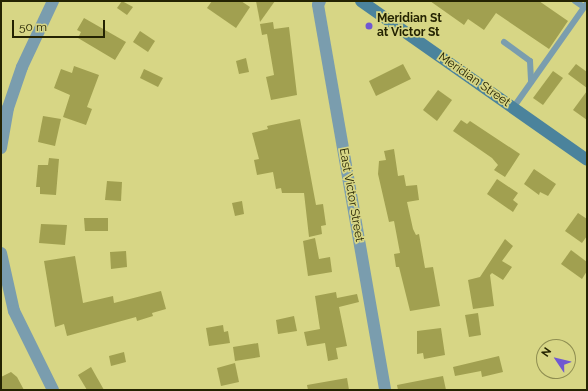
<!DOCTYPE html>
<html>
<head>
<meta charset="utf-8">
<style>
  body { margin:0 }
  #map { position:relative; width:588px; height:391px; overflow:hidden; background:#d7d685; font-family:Raleway,sans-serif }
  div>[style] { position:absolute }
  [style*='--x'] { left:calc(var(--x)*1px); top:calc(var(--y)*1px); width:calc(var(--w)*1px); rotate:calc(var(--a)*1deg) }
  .building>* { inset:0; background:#a1a050 }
  .service>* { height:6px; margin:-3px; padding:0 3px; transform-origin:3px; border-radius:3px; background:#7a9dae }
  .minor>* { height:12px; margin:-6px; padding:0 6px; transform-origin:6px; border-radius:6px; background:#7a9dae }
  .secondary>* { height:12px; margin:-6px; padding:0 6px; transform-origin:6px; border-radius:6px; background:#4b839c }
  .dots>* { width:11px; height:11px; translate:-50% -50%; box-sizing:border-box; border:2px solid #d7d685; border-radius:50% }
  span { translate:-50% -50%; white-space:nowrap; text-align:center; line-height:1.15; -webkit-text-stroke:3.5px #d7d685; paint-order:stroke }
  .poi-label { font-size:12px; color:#242302; font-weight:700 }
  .left { translate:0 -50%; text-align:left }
  .street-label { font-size:12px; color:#242302 }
  .frame { position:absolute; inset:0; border:2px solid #242302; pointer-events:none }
  .north { position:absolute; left:536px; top:339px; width:40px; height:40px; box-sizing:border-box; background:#d7d685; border:1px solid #8f8e51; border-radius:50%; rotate:305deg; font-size:11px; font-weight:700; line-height:16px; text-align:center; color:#242302 }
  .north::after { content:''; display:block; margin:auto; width:14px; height:18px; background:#7058d2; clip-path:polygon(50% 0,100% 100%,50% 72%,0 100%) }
  .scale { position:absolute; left:12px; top:20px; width:93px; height:18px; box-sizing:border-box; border:2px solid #242302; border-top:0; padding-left:5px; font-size:12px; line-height:14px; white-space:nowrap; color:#242302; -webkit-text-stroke:3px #d7d685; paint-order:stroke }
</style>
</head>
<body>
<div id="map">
  <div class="building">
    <i style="clip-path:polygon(122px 1px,133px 7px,127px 15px,117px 8px)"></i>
    <i style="clip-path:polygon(212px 1px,241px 1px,250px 7px,236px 28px,207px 8px)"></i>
    <i style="clip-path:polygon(256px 1px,275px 1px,260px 22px)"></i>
    <i style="clip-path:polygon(430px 1px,539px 1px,568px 21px,549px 49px,496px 13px,484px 30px,468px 19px,464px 25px)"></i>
    <i style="clip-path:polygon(84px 18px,126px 42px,115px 60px,78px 38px,81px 32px,77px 30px)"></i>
    <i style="clip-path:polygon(273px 22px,274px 29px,289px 27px,297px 95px,271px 100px,266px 77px,274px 75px,267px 34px,262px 35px,260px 24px)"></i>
    <i style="clip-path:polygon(140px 31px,155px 41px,148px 52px,133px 42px)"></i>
    <i style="clip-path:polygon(246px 58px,249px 72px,239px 74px,236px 61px)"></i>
    <i style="clip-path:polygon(403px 64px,411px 79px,376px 96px,369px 81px)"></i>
    <i style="clip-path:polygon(576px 64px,587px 72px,587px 88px,568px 74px)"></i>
    <i style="clip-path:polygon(74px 66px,99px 75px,87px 107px,92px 109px,86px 125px,63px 117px,70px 95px,54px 88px,61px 69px,72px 73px)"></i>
    <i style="clip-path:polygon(144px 69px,163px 78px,158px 87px,140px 78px)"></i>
    <i style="clip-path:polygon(553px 71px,563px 78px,543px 105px,533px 98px)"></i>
    <i style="clip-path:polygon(438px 90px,452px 100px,437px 121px,423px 110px)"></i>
    <i style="clip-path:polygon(587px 91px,587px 120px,573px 110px)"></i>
    <i style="clip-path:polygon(43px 116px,61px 119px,55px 146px,38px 142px)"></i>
    <i style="clip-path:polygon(300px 119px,316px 205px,323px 204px,326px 225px,321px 226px,322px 234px,309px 237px,304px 193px,282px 193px,281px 188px,276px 189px,273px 172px,257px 175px,254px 160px,259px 159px,252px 133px,268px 129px,267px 126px)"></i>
    <i style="clip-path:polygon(461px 120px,467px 124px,470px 121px,520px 154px,505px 177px,494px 170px,498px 165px,492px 158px,453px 131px)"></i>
    <i style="clip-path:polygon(394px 149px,398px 176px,404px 175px,406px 186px,417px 185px,419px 200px,407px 202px,413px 229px,416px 235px,419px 234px,425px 268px,433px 267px,440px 306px,410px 311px,399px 267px,396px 267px,394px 254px,400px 253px,394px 221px,389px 222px,378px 174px,379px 161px,386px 160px,384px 151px)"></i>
    <i style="clip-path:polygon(49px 158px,59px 159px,56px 195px,40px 194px,40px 187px,36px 187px,38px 165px,48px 165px)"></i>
    <i style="clip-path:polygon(534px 169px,556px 184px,548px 196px,540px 192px,539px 195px,524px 184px)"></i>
    <i style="clip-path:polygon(497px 179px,518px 193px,513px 200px,518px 204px,513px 212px,487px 194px)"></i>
    <i style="clip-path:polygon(107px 181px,122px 182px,121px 201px,105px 200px)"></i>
    <i style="clip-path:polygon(242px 201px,244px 214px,235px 216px,232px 203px)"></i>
    <i style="clip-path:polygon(578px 213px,587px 219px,587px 236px,582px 243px,565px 231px)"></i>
    <i style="clip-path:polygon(84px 218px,108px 218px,108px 231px,85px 231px)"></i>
    <i style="clip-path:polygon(41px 224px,67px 225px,65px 245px,39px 243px)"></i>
    <i style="clip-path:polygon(315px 238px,319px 259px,330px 257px,332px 272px,308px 276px,303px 241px)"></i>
    <i style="clip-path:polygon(505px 239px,513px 246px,502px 261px,512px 267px,503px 280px,492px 273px,490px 275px,494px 306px,473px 309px,468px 280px,480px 277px)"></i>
    <i style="clip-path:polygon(571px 250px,587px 262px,587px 271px,582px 279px,561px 264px)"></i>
    <i style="clip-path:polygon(126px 251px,127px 267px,111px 269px,110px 252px)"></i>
    <i style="clip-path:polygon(75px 256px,83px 303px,113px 296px,114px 303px,161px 291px,166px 309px,152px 313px,153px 316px,137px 321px,136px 317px,67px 336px,64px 324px,55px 327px,44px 261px)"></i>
    <i style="clip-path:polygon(336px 292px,337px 298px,357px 294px,359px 302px,339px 307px,347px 346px,336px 348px,338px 359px,328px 361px,325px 343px,307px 346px,304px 332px,320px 329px,315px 296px)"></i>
    <i style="clip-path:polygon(478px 313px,481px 335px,469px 337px,465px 315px)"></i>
    <i style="clip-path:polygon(294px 316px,297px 331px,278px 334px,276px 320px)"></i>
    <i style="clip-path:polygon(223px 325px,224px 332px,228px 331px,230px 343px,209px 346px,206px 328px)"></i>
    <i style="clip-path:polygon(441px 328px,445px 355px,424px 359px,423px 353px,417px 354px,417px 331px)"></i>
    <i style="clip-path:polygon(258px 343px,260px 357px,235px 361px,233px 347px)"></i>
    <i style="clip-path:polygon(124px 352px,126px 362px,111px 366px,109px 356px)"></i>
    <i style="clip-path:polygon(499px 356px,503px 372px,482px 377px,481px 371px,455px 376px,453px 367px)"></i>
    <i style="clip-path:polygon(235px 363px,239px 382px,221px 386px,217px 368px)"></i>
    <i style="clip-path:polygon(91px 367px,104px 390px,87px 390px,78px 375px)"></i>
    <i style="clip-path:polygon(11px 372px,17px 377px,24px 390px,1px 390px,1px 377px)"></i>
    <i style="clip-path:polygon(443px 376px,446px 390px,398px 390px,397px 385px)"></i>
    <i style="clip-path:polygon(347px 378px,349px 390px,308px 390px,307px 385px)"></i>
  </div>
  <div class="service">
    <i style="--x:575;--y:1;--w:11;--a:34"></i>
    <i style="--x:504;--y:42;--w:32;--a:36"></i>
    <i style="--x:530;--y:61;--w:21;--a:87"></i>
    <i style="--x:513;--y:108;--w:128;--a:-54.8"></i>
  </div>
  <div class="minor">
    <i style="--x:320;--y:1;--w:4;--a:117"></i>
    <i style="--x:318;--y:5;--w:391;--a:80.1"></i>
    <i style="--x:1;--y:148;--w:41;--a:-80.1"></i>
    <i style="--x:8;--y:108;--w:43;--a:-71.1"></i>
    <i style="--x:22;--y:67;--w:73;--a:-64.8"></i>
    <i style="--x:1;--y:253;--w:59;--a:77.4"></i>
    <i style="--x:14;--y:311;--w:88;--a:63.7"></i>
  </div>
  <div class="secondary">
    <i style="--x:361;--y:1;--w:276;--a:35.1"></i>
  </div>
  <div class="dots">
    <i style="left:369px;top:26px;background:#7058d2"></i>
  </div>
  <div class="poi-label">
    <span class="left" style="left:377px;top:26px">Meridian St<br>at Victor St</span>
  </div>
  <div class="street-label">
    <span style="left:474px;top:80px;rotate:35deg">Meridian Street</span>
    <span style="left:351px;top:195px;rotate:80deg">East Victor Street</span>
  </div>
  <div class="frame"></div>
  <div class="north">N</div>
  <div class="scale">50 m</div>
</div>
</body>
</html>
